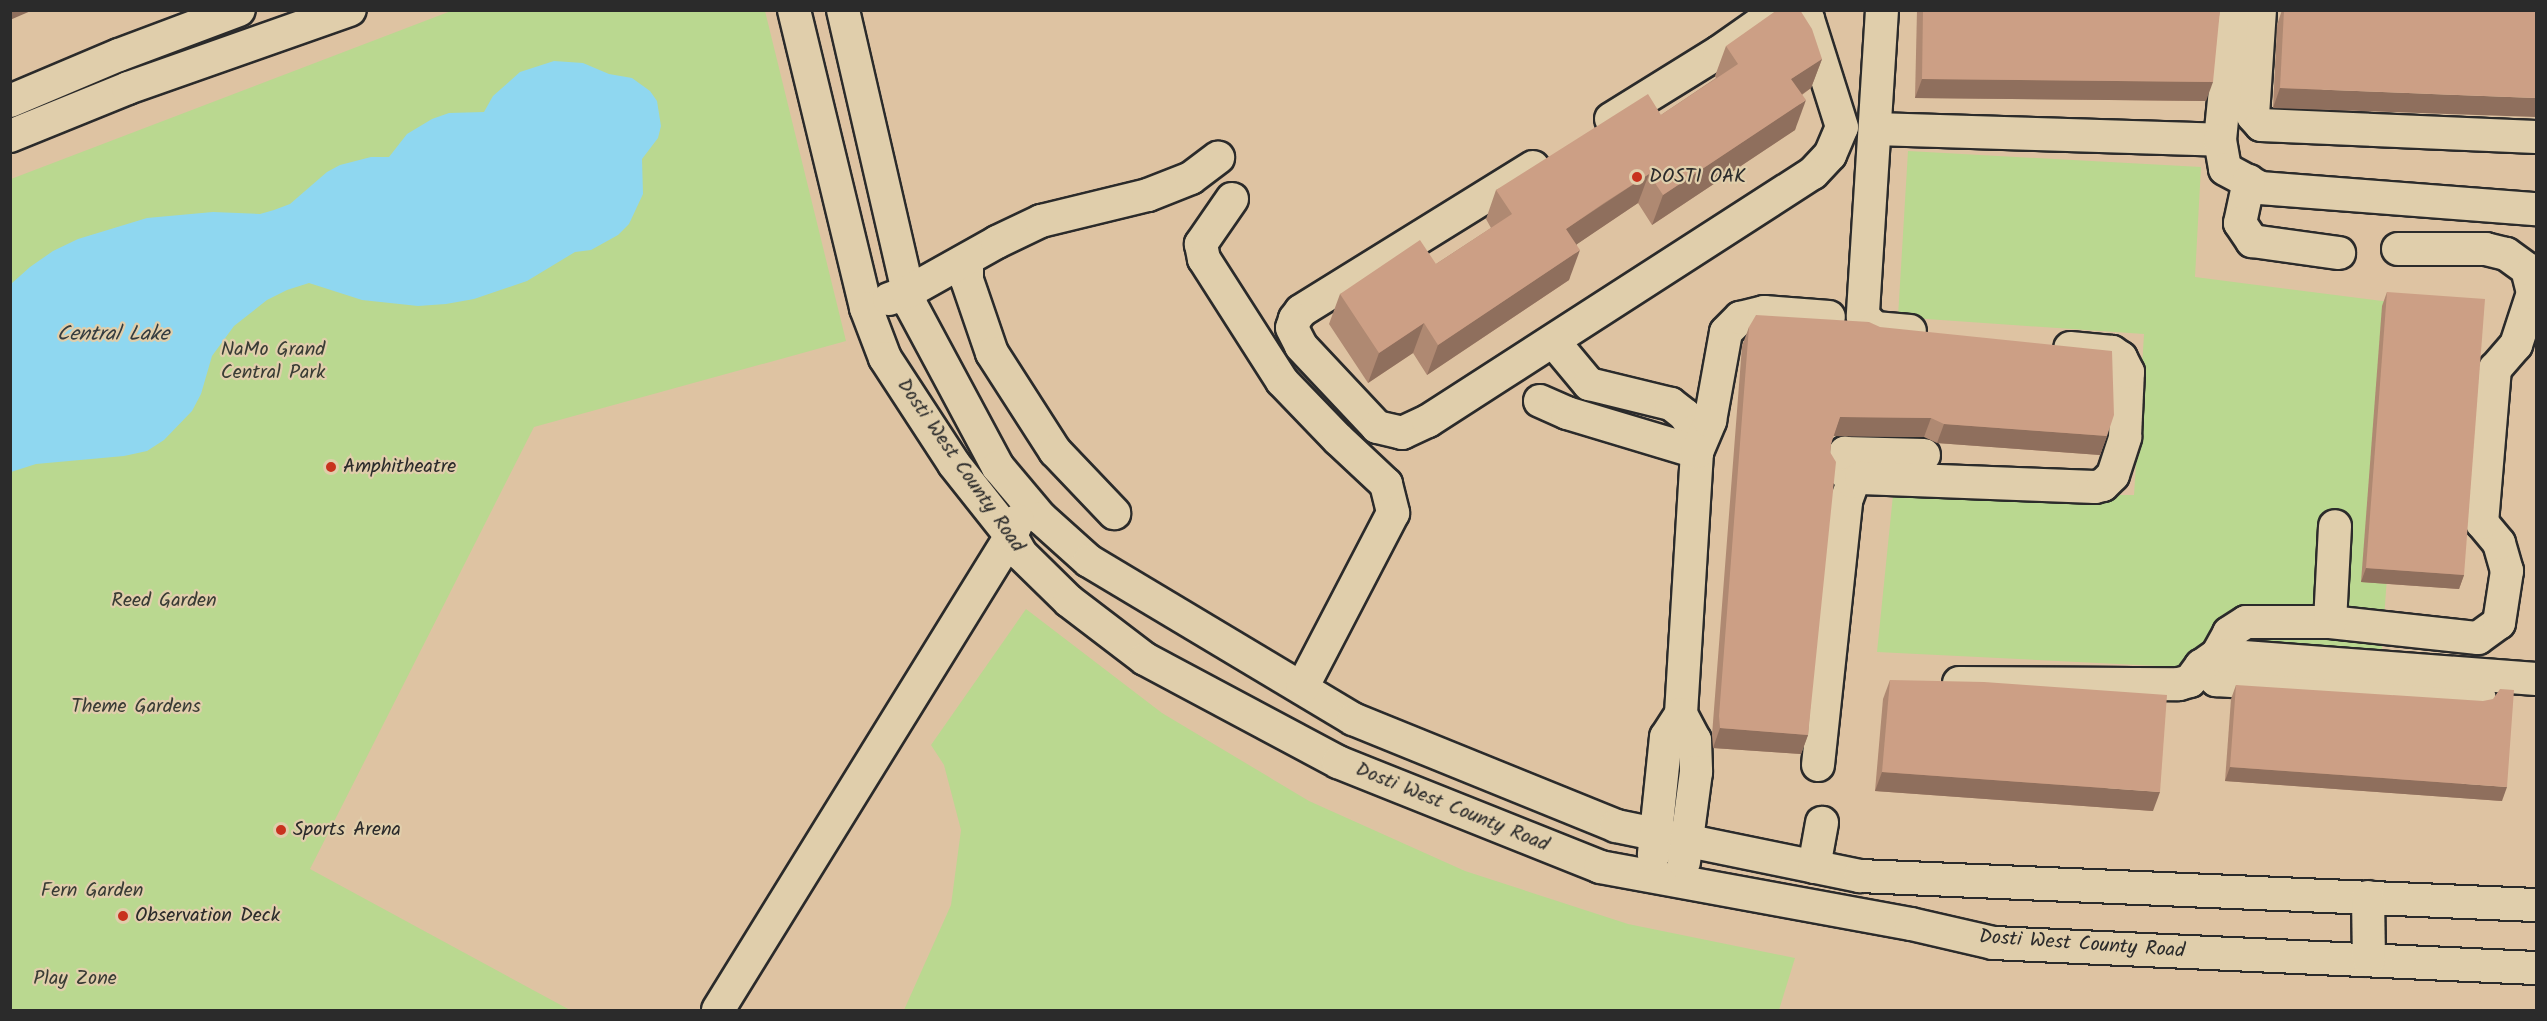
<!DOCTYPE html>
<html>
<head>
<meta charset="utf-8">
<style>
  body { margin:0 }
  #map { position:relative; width:2547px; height:1021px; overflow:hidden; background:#dec3a2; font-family:Kalam,sans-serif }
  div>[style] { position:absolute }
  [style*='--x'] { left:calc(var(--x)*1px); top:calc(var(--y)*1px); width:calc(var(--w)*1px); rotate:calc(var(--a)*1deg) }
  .green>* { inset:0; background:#bad890 }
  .water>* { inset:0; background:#8fd7f0 }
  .roads { filter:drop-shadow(2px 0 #2b2b2b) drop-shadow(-2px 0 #2b2b2b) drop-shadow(0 2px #2b2b2b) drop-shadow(0 -2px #2b2b2b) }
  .street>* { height:32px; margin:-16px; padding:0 16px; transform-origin:16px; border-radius:16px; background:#e0ceab }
  .wall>* { inset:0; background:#af8972 }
  .shaded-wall>* { inset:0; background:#8f6f5d }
  .building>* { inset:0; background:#cc9f85 }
  .dots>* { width:16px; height:16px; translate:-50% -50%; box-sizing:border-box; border:3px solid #e0ceab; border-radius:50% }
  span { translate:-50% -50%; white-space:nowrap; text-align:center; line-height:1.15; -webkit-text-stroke:4.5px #e0ceab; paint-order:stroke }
  .poi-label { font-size:20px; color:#2b2b2b }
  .left { translate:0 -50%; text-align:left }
  .park-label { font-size:20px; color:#393c35 }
  .street-label { font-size:20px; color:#2b2b2b }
  .water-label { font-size:21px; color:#353c3f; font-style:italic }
  .frame { position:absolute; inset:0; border:12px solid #2b2b2b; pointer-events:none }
</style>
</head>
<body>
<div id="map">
  <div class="green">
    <i style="clip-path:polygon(451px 11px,765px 11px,846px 341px,534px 427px,310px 869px,570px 1010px,11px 1010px,11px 179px)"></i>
    <i style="clip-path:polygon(1908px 151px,2201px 167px,2195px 277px,2406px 304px,2380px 677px,1877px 652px,1893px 495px,2134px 495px,2144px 334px,1898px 317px)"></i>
    <i style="clip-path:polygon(1026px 609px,1162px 713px,1309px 801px,1465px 871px,1628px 924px,1795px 958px,1779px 1010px,904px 1010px,951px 905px,961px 830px,944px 765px,931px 745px)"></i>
  </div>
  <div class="water">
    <i style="clip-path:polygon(554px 61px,583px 63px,609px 74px,632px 78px,650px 91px,657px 101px,661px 126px,658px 138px,642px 159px,643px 194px,629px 224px,618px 235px,591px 250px,575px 252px,527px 281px,474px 299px,446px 304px,418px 306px,362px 300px,309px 283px,287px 290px,267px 300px,234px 326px,212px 356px,201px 394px,192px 411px,164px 440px,147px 451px,124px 456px,36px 464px,11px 472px,11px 284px,30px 267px,53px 251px,78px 239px,147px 218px,213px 212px,260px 214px,274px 210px,290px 204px,327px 172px,340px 165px,371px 157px,389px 157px,407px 134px,432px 119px,449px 113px,484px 112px,493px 96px,520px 72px)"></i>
  </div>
  <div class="roads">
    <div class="street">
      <i style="--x:794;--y:10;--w:307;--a:76.4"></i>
      <i style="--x:866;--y:308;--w:53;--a:69.2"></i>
      <i style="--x:885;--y:358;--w:126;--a:56.9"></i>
      <i style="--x:954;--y:464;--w:92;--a:51.6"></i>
      <i style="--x:1011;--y:536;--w:21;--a:61"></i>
      <i style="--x:1021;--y:554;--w:67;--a:44.4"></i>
      <i style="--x:1069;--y:601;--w:96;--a:37.3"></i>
      <i style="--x:1145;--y:659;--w:219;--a:28.1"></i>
      <i style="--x:1338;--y:762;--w:282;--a:21.8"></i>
      <i style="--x:1600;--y:867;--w:316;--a:10.4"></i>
      <i style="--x:1911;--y:924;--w:84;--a:13"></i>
      <i style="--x:1993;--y:943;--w:544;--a:2.64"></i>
      <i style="--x:843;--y:10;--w:303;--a:77"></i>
      <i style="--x:911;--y:305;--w:184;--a:61.8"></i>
      <i style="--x:998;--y:467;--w:67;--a:49.9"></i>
      <i style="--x:1041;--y:518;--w:64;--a:41.9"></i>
      <i style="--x:1089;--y:561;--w:308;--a:30.9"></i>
      <i style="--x:1353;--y:719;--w:284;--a:22.1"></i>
      <i style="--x:1616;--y:826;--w:249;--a:11.6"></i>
      <i style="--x:1860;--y:876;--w:677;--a:2.46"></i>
      <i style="--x:1882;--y:10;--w:307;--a:93.6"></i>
      <i style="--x:1863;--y:316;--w:17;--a:45"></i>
      <i style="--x:1875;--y:328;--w:35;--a:5"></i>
      <i style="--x:2260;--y:10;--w:106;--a:93.8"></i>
      <i style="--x:2253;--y:116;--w:12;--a:48"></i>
      <i style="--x:2261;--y:125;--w:275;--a:2.5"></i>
      <i style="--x:10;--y:101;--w:118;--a:-22.9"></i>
      <i style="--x:119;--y:55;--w:128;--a:-20.6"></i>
      <i style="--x:1611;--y:119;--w:127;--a:-31.8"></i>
      <i style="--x:1719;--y:52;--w:73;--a:-35"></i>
      <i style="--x:1875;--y:129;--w:345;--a:1.8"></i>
      <i style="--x:2220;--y:140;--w:131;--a:-84.3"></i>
      <i style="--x:10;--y:136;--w:127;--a:-22.1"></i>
      <i style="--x:128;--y:88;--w:235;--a:-19.4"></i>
      <i style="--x:2220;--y:140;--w:29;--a:80"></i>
      <i style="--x:2225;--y:169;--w:40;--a:28"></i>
      <i style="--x:2260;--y:188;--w:277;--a:4.4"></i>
      <i style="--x:1533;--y:167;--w:273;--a:148.2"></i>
      <i style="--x:1301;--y:311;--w:10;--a:127"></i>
      <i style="--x:1295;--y:319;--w:9;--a:108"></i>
      <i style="--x:1292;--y:328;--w:20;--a:63"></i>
      <i style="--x:1301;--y:346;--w:111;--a:46.8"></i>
      <i style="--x:1377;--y:427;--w:26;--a:13"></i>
      <i style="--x:1402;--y:433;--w:29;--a:-25"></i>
      <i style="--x:1428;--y:421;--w:458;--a:-32.8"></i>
      <i style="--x:1813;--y:173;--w:25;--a:-47"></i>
      <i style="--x:1830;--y:155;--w:30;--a:-67"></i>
      <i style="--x:1842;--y:127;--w:113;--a:-107.5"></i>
      <i style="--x:1808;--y:19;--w:15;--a:-143"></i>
      <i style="--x:2249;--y:181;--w:43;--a:102.1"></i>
      <i style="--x:2240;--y:223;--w:22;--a:56"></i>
      <i style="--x:2252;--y:241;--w:88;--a:7.9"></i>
      <i style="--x:1232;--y:199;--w:55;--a:124.6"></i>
      <i style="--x:1201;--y:244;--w:15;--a:79"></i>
      <i style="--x:1204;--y:259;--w:145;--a:57.4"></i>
      <i style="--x:1282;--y:381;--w:81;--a:46"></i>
      <i style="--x:1338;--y:439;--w:66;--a:43.2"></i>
      <i style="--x:1386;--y:484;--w:30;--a:76"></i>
      <i style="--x:1393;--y:513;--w:197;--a:117.5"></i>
      <i style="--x:967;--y:260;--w:20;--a:90"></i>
      <i style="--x:967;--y:280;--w:77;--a:71.1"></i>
      <i style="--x:992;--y:353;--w:117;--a:57.3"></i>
      <i style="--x:1055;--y:451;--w:86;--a:46.4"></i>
      <i style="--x:889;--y:299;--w:20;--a:-20"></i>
      <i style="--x:908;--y:292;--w:102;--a:-29.3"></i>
      <i style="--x:997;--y:242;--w:49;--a:-25.5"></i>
      <i style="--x:1041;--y:221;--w:110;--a:-13.7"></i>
      <i style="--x:1148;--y:195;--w:46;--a:-21.6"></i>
      <i style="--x:1191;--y:178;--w:34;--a:-37"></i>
      <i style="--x:1554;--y:342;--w:55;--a:50.2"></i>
      <i style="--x:1589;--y:384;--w:84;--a:13.7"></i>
      <i style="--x:1671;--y:404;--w:18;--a:38"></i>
      <i style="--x:1685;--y:415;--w:19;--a:58"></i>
      <i style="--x:1695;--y:431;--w:21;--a:85"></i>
      <i style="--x:1697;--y:452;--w:262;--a:93.5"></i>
      <i style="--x:1681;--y:714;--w:27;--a:123"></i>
      <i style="--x:1666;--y:737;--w:118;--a:95.9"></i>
      <i style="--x:1540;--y:401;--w:30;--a:24"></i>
      <i style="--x:1567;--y:413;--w:136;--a:16.7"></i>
      <i style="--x:1697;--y:452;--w:34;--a:-67"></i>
      <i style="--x:1710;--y:421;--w:90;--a:-79.8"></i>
      <i style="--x:1726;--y:332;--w:20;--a:-45"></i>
      <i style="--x:1740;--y:318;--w:25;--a:-14"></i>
      <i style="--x:1764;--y:312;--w:65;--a:4.4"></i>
      <i style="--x:1853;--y:482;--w:19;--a:-129"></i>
      <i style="--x:1841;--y:467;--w:15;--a:-74"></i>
      <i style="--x:1845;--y:453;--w:79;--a:1.5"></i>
      <i style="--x:2330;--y:622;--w:149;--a:6.2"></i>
      <i style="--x:2478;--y:638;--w:26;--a:-36"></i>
      <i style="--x:2499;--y:623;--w:53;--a:-81.3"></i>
      <i style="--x:2507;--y:571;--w:29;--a:-106"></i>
      <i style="--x:2499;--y:543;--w:26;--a:-130"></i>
      <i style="--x:2482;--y:523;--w:155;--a:-85.2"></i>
      <i style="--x:2495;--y:369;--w:32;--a:-49"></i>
      <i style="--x:2516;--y:345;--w:55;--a:-71.9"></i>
      <i style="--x:2533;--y:293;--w:25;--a:-104"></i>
      <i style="--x:2527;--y:269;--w:26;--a:-144"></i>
      <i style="--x:2506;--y:254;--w:21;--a:-166"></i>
      <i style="--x:2486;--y:249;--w:88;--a:180"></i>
      <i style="--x:2217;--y:655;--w:25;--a:-61"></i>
      <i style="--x:2229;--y:633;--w:20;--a:-33"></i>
      <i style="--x:2246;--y:622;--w:84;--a:0"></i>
      <i style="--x:2330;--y:622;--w:96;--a:-87"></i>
      <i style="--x:2201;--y:666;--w:21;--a:43"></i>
      <i style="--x:2216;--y:680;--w:264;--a:3.7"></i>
      <i style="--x:1959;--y:683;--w:220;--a:0.3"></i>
      <i style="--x:2179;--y:684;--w:11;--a:-15"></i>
      <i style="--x:2190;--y:681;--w:19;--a:-54"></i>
      <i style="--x:2201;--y:666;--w:19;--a:-35"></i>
      <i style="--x:2217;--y:655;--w:320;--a:4.3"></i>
      <i style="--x:1681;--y:714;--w:30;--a:62"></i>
      <i style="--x:1695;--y:740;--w:32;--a:88"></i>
      <i style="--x:1696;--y:772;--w:91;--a:97.6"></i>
      <i style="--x:1818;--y:765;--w:265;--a:-83.9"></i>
      <i style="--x:1846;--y:501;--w:20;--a:-70"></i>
      <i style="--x:1853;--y:482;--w:9;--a:-27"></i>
      <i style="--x:1861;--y:478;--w:234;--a:2.2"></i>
      <i style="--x:2095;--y:487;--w:8;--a:-14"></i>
      <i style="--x:2103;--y:485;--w:14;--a:-45"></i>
      <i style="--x:2113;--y:475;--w:40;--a:-72"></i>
      <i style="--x:2125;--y:437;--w:65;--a:-87.4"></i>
      <i style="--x:2128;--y:372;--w:16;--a:-117"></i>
      <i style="--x:2121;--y:358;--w:11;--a:-146"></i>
      <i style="--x:2112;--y:352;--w:42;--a:-174.6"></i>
      <i style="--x:1814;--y:867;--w:45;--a:-79.7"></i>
      <i style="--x:2368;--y:897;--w:63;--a:89.1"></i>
      <i style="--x:718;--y:1010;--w:557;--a:-58.28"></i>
      <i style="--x:1011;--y:536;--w:17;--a:-66"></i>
    </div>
  </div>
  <div class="wall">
    <i style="clip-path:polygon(1917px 10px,2220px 10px,2206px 101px,1915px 98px)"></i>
    <i style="clip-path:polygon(2282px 10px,2536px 10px,2273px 108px,2277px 25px)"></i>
    <i style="clip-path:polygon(1726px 46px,1822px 59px,1811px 88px,1802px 95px,1795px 130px,1652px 225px,1638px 203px,1593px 233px,1577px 244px,1569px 280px,1427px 375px,1413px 353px,1368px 383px,1329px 324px,1340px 294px,1436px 264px,1491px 228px,1486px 219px,1496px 190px,1661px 115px,1716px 78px,1715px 76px)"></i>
    <i style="clip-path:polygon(2387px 292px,2464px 575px,2459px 589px,2361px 582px,2382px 306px)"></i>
    <i style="clip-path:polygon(1749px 327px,2107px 436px,2100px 455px,1937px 443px,1924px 437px,1833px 436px,1831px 444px,1808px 735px,1801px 754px,1713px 748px,1712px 735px,1742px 346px)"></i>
    <i style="clip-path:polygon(1890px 680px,2153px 811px,1875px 791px,1883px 699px)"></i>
    <i style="clip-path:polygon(2236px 685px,2502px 801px,2225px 781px,2231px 699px)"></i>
  </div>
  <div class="shaded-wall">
    <i style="clip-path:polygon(10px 10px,33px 10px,10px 20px)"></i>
    <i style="clip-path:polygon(1822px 59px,1811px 88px,1780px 109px,1791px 79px)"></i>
    <i style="clip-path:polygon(1922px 79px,2213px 82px,2206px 101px,1915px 98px)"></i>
    <i style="clip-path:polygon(2280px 88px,2536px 98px,2536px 117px,2273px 108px)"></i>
    <i style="clip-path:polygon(1806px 100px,1795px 130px,1652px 225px,1663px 195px)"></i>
    <i style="clip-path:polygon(1649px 174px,1638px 203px,1555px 259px,1566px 229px)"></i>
    <i style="clip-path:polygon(1580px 250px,1569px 280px,1427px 375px,1438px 345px)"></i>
    <i style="clip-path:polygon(1424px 323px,1413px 353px,1368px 383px,1379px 353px)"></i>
    <i style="clip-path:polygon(1840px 417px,1931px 418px,1924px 437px,1833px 436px)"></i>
    <i style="clip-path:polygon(1944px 424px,2107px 436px,2100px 455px,1937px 443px)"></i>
    <i style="clip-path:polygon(2366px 568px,2464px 575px,2459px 589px,2361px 582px)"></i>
    <i style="clip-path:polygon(1720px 728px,1808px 735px,1801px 754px,1713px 748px)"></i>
    <i style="clip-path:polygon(2230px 767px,2507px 787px,2502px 801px,2225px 781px)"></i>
    <i style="clip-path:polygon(1882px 772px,2160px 792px,2153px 811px,1875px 791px)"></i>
  </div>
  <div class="building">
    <i style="clip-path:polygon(1777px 10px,1800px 10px,1812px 29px,1822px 59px,1791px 79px,1806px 100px,1663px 195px,1649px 174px,1604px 203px,1566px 229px,1580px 250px,1438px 345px,1424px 323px,1379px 353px,1340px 294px,1420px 240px,1436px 264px,1512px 214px,1496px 190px,1648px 94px,1661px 115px,1738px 64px,1726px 46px)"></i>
    <i style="clip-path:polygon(1923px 10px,2220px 10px,2213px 82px,1922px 79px)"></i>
    <i style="clip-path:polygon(2284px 10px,2536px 10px,2536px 98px,2280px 88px)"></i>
    <i style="clip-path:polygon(2387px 292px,2485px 299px,2464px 575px,2366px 568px)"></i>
    <i style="clip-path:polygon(1756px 315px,1869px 322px,1880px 327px,2112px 351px,2114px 415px,2107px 436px,1944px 424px,1931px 418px,1840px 417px,1831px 444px,1830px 452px,1836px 462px,1808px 735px,1720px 728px,1719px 716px,1749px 327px)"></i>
    <i style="clip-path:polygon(1890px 680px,1984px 682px,2167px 695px,2160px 792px,1882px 772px)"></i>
    <i style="clip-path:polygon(2236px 685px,2483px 701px,2493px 699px,2500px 689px,2514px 690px,2507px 787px,2230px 767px)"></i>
  </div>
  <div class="dots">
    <i style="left:1637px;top:177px;background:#c8321e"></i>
    <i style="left:331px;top:467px;background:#c8321e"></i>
    <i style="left:281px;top:830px;background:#c8321e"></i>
    <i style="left:123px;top:916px;background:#c8321e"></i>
  </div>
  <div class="poi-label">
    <span class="left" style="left:1649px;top:177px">DOSTI OAK</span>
    <span class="left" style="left:343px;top:467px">Amphitheatre</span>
    <span class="left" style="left:293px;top:830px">Sports Arena</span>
    <span class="left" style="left:135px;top:916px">Observation Deck</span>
  </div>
  <div class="park-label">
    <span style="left:273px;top:362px">NaMo Grand<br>Central Park</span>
    <span style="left:164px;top:601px">Reed Garden</span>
    <span style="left:136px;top:707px">Theme Gardens</span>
    <span style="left:92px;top:891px">Fern Garden</span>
    <span style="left:75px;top:979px">Play Zone</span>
  </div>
  <div class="street-label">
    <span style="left:960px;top:466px;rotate:55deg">Dosti West County Road</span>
    <span style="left:1452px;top:808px;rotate:22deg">Dosti West County Road</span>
    <span style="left:2082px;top:945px;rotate:4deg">Dosti West County Road</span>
  </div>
  <div class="water-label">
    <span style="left:113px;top:335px">Central Lake</span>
  </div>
  <div class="frame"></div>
</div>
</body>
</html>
